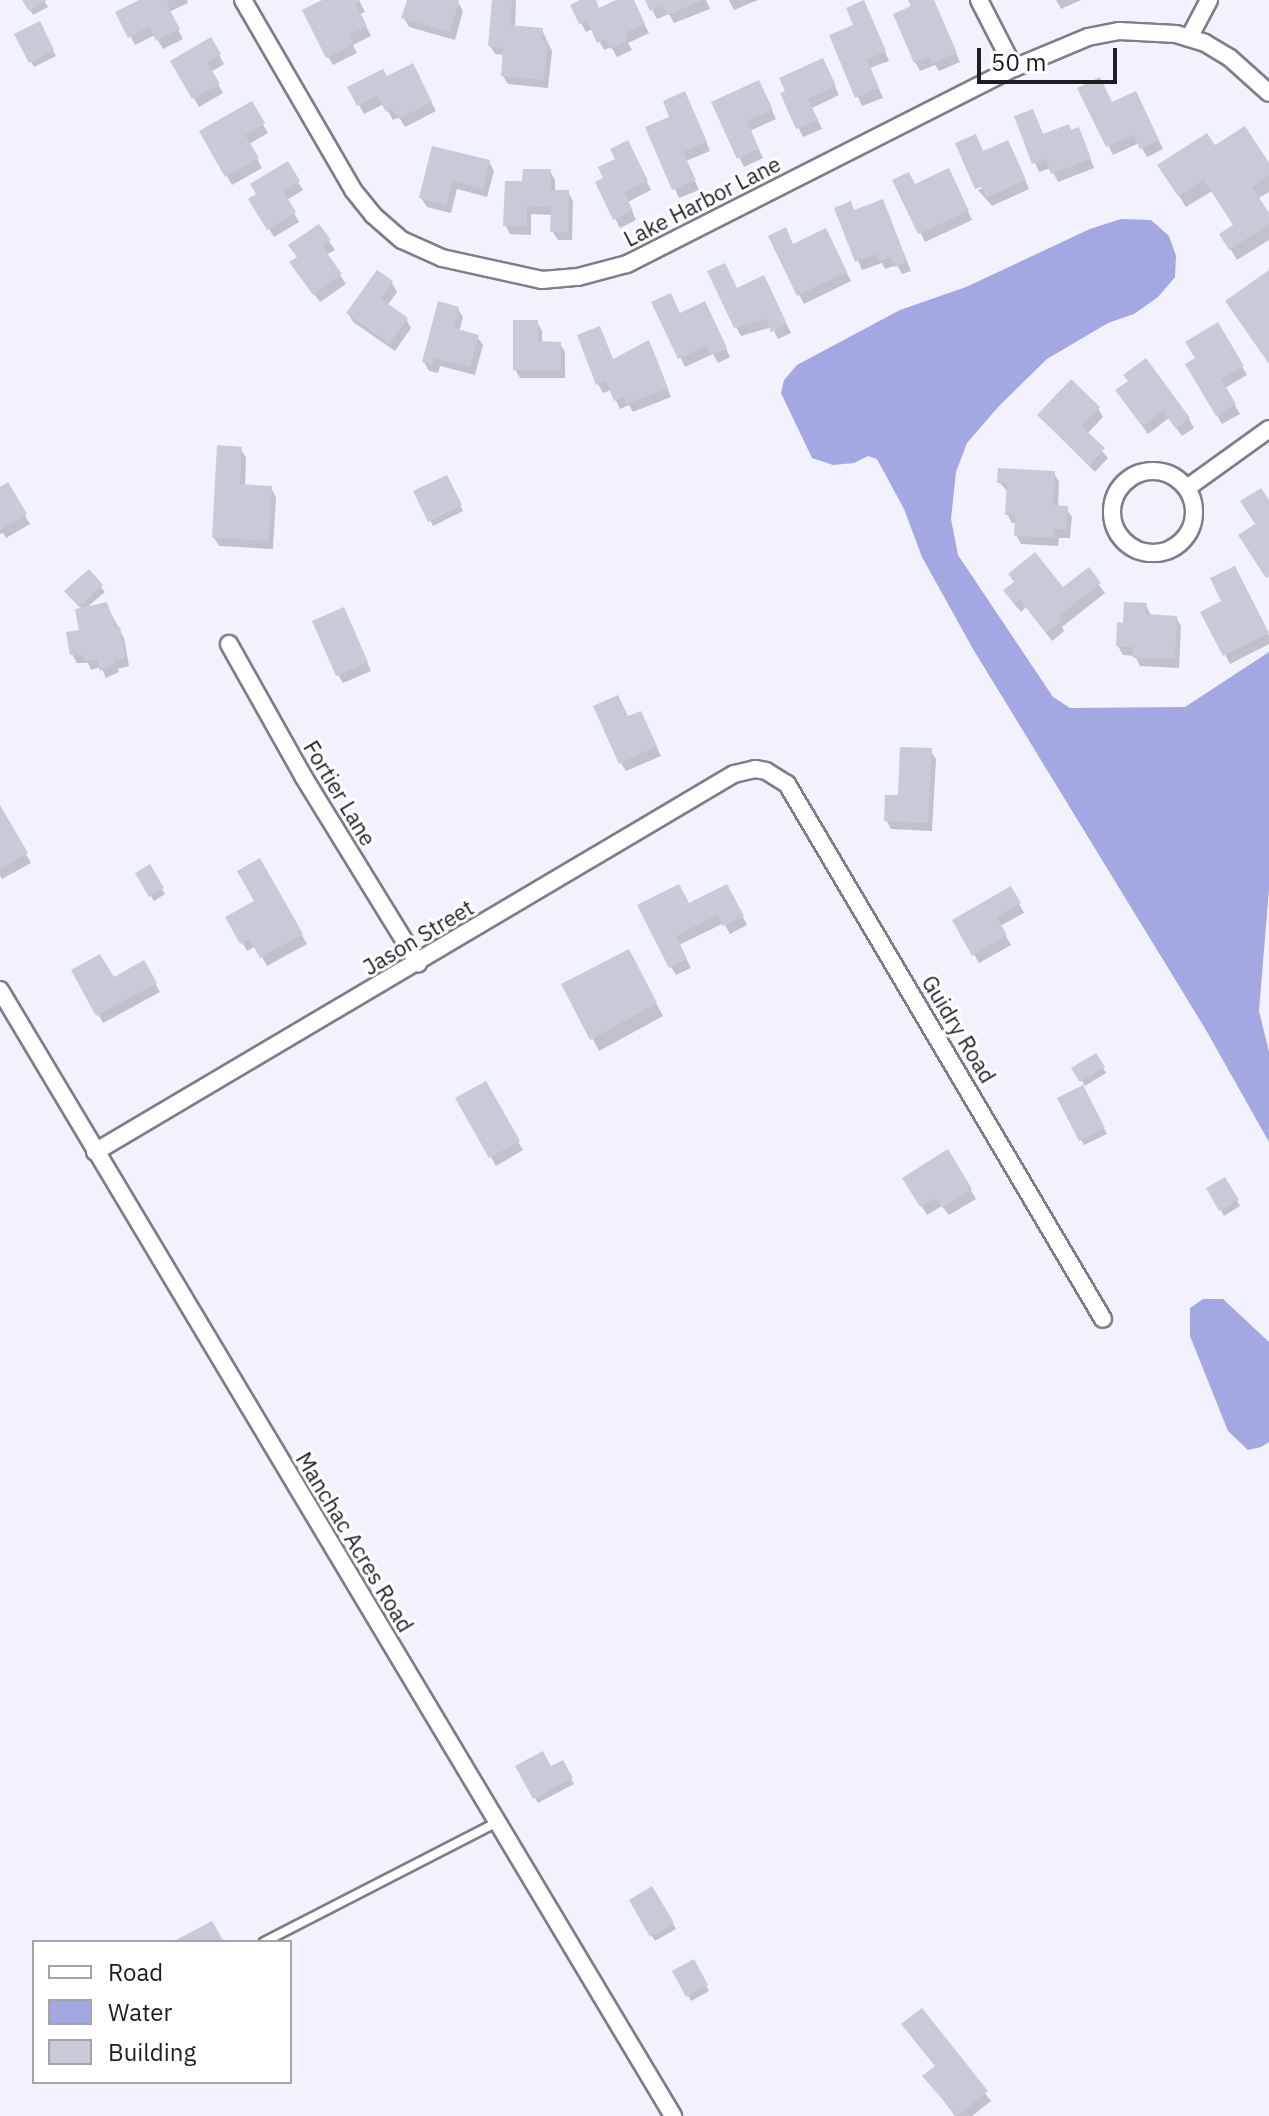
<!DOCTYPE html>
<html>
<head>
<meta charset="utf-8">
<style>
  body { margin:0 }
  #map { position:relative; width:1269px; height:2116px; overflow:hidden; background:#f1f2fd; font-family:"IBM Plex Sans",sans-serif }
  div>[style] { position:absolute }
  [style*='--x'] { left:calc(var(--x)*1px); top:calc(var(--y)*1px); width:calc(var(--w)*1px); rotate:calc(var(--a)*1deg) }
  .water>* { inset:0; background:#a3a7e2 }
  .shadow>* { inset:0; background:#0003 }
  .building>* { inset:0; background:#c9cad8 }
  .roads { filter:drop-shadow(2px 0 #7c7e8a) drop-shadow(-2px 0 #7c7e8a) drop-shadow(0 2px #7c7e8a) drop-shadow(0 -2px #7c7e8a) }
  .lane>* { height:8px; margin:-4px; padding:0 4px; transform-origin:4px; border-radius:4px; background:#fff }
  .street>* { height:16px; margin:-8px; padding:0 8px; transform-origin:8px; border-radius:8px; background:#fff }
  .street>.ring { margin:-8px; padding:0; box-sizing:content-box; background:none; border:16px solid #fff; border-radius:50% }
  span { translate:-50% -50%; white-space:nowrap; text-align:center; line-height:1.15; -webkit-text-stroke:6px #fff; paint-order:stroke }
  .street-label { font-size:22px; color:#1d1d22 }
  .legend { position:absolute; left:32px; top:1940px; width:260px; height:144px; box-sizing:border-box; background:#fff; border:2px solid #a5a5a7; margin:0; padding:10px 14px; list-style:none; font-size:24px; color:#1d1d22 }
  .legend li { display:flex; align-items:center; gap:16px; height:40px }
  .legend b { width:40px; border:2px solid #a5a5a7 }
  .scale { position:absolute; left:977px; top:48px; width:140px; height:36px; box-sizing:border-box; border:4px solid #1d1d22; border-top:0; padding-left:10px; font-size:24px; line-height:28px; white-space:nowrap; color:#1d1d22; -webkit-text-stroke:6px #fff; paint-order:stroke }
</style>
</head>
<body>
<div id="map">
  <div class="water">
    <i style="clip-path:polygon(1121px 219px,1151px 220px,1169px 236px,1176px 256px,1175px 277px,1158px 297px,1134px 314px,1108px 323px,1047px 359px,999px 406px,967px 443px,956px 472px,951px 519px,958px 555px,1053px 697px,1070px 708px,1185px 707px,1269px 652px,1269px 889px,1259px 1011px,1269px 1052px,1269px 1142px,1206px 1030px,973px 649px,922px 557px,904px 509px,877px 459px,868px 456px,854px 463px,833px 465px,812px 458px,781px 393px,784px 380px,797px 365px,900px 310px,966px 287px,1090px 229px)"></i>
    <i style="clip-path:polygon(1203px 1299px,1223px 1299px,1269px 1342px,1269px 1442px,1261px 1447px,1248px 1450px,1228px 1431px,1190px 1336px,1190px 1308px)"></i>
  </div>
  <div class="shadow">
    <i style="clip-path:polygon(24px 0,44px 0,48px 7px,33px 15px)"></i>
    <i style="clip-path:polygon(143px 0,187px 0,188px 3px,169px 12px,183px 39px,163px 49px,155px 35px,135px 45px,118px 13px)"></i>
    <i style="clip-path:polygon(327px 0,359px 0,365px 12px,360px 14px,371px 36px,353px 45px,357px 53px,333px 65px,328px 57px)"></i>
    <i style="clip-path:polygon(409px 0,458px 2px,463px 11px,455px 40px,409px 27px,404px 18px)"></i>
    <i style="clip-path:polygon(494px 0,516px 0,515px 27px,542px 30px,552px 51px,548px 88px,508px 84px,503px 76px,504px 55px,495px 54px,490px 46px)"></i>
    <i style="clip-path:polygon(584px 0,594px 0,599px 10px,620px 0,632px 0,649px 33px,628px 43px,632px 50px,617px 57px,611px 47px,604px 50px,593px 29px,586px 32px,572px 6px)"></i>
    <i style="clip-path:polygon(647px 0,706px 0,710px 9px,674px 23px,669px 14px,657px 19px)"></i>
    <i style="clip-path:polygon(729px 0,758px 0,734px 10px)"></i>
    <i style="clip-path:polygon(910px 0,933px 0,960px 62px,939px 71px,935px 65px,920px 71px,915px 62px)"></i>
    <i style="clip-path:polygon(1056px 0,1081px 0,1061px 9px)"></i>
    <i style="clip-path:polygon(868px 12px,889px 61px,870px 68px,883px 98px,862px 106px,831px 36px,856px 26px)"></i>
    <i style="clip-path:polygon(39px 24px,56px 56px,34px 67px,17px 35px)"></i>
    <i style="clip-path:polygon(211px 40px,224px 64px,211px 72px,223px 93px,199px 107px,173px 62px)"></i>
    <i style="clip-path:polygon(412px 66px,436px 111px,405px 127px,399px 117px,393px 120px,384px 104px,364px 114px,350px 88px,387px 79px)"></i>
    <i style="clip-path:polygon(827px 70px,839px 95px,812px 108px,822px 129px,803px 137px,782px 94px)"></i>
    <i style="clip-path:polygon(1080px 89px,1112px 105px,1140px 102px,1163px 149px,1147px 157px,1139px 143px,1113px 155px)"></i>
    <i style="clip-path:polygon(763px 92px,776px 119px,750px 131px,763px 158px,744px 167px,714px 103px)"></i>
    <i style="clip-path:polygon(689px 103px,710px 151px,686px 161px,699px 190px,679px 198px,647px 128px,672px 118px)"></i>
    <i style="clip-path:polygon(251px 104px,268px 133px,249px 144px,262px 168px,232px 185px,202px 132px)"></i>
    <i style="clip-path:polygon(1033px 112px,1044px 136px,1071px 132px,1083px 138px,1094px 168px,1058px 182px,1051px 168px,1039px 172px,1016px 118px)"></i>
    <i style="clip-path:polygon(1214px 148px,1269px 166px,1269px 192px,1257px 199px,1269px 217px,1269px 240px,1237px 260px,1222px 235px,1235px 226px,1212px 191px,1186px 207px,1167px 177px)"></i>
    <i style="clip-path:polygon(434px 149px,489px 162px,494px 171px,487px 197px,457px 189px,451px 213px,427px 207px,421px 198px)"></i>
    <i style="clip-path:polygon(1013px 151px,1029px 189px,992px 206px,978px 190px,991px 185px,983px 153px)"></i>
    <i style="clip-path:polygon(632px 152px,651px 190px,628px 202px,636px 220px,620px 228px,597px 183px)"></i>
    <i style="clip-path:polygon(287px 164px,303px 190px,287px 200px,299px 222px,274px 237px,251px 200px)"></i>
    <i style="clip-path:polygon(550px 171px,555px 180px,555px 192px,568px 192px,573px 201px,572px 240px,558px 240px,552px 231px,553px 215px,531px 214px,531px 235px,510px 234px,505px 225px,524px 183px)"></i>
    <i style="clip-path:polygon(953px 179px,972px 220px,925px 242px,895px 181px,914px 186px)"></i>
    <i style="clip-path:polygon(837px 209px,887px 211px,911px 271px,902px 274px,897px 265px,885px 269px,882px 263px,862px 270px)"></i>
    <i style="clip-path:polygon(319px 226px,335px 250px,326px 255px,346px 284px,320px 302px,297px 271px,298px 258px)"></i>
    <i style="clip-path:polygon(770px 237px,793px 246px,830px 239px,851px 281px,804px 304px)"></i>
    <i style="clip-path:polygon(377px 273px,392px 283px,397px 292px,387px 306px,406px 319px,411px 328px,395px 351px,353px 322px,348px 313px)"></i>
    <i style="clip-path:polygon(768px 286px,791px 333px,778px 339px,772px 327px,741px 336px,736px 327px,737px 290px)"></i>
    <i style="clip-path:polygon(654px 303px,680px 315px,709px 312px,730px 357px,718px 363px,713px 354px,685px 367px)"></i>
    <i style="clip-path:polygon(458px 309px,463px 317px,459px 332px,477px 337px,483px 345px,475px 375px,440px 366px,438px 373px,429px 371px,424px 362px)"></i>
    <i style="clip-path:polygon(537px 322px,542px 331px,542px 344px,560px 344px,565px 352px,565px 378px,520px 378px,515px 369px)"></i>
    <i style="clip-path:polygon(1217px 325px,1247px 375px,1225px 388px,1240px 414px,1222px 424px,1187px 365px,1197px 359px)"></i>
    <i style="clip-path:polygon(579px 336px,614px 361px,653px 351px,671px 397px,633px 412px,629px 405px,620px 409px,611px 390px,603px 393px,598px 384px)"></i>
    <i style="clip-path:polygon(1117px 391px,1189px 419px,1194px 428px,1182px 436px,1169px 418px,1148px 434px)"></i>
    <i style="clip-path:polygon(1098px 408px,1103px 417px,1087px 434px,1108px 458px,1095px 472px,1039px 416px)"></i>
    <i style="clip-path:polygon(241px 449px,246px 458px,245px 486px,271px 488px,276px 497px,273px 549px,219px 546px,214px 538px)"></i>
    <i style="clip-path:polygon(1054px 473px,1059px 482px,1058px 508px,1066px 508px,1072px 517px,1070px 538px,1059px 538px,1058px 546px,1021px 544px,1016px 535px,1017px 523px,1012px 523px,1007px 514px,1008px 492px,999px 482px)"></i>
    <i style="clip-path:polygon(446px 477px,463px 511px,433px 526px,416px 492px)"></i>
    <i style="clip-path:polygon(7px 485px,30px 524px,6px 538px,3px 533px,0 534px,0 490px)"></i>
    <i style="clip-path:polygon(1088px 570px,1105px 593px,1062px 627px,1064px 631px,1052px 641px,1026px 607px,1021px 612px,1011px 600px,1063px 590px)"></i>
    <i style="clip-path:polygon(89px 572px,105px 592px,85px 609px,106px 604px,124px 638px,129px 666px,118px 669px,119px 672px,106px 678px,101px 667px,91px 670px,88px 663px,77px 663px,72px 654px,82px 631px,82px 609px,70px 597px)"></i>
    <i style="clip-path:polygon(1239px 577px,1269px 636px,1269px 644px,1230px 664px,1203px 612px,1224px 602px)"></i>
    <i style="clip-path:polygon(1146px 605px,1151px 616px,1176px 617px,1181px 626px,1179px 668px,1140px 666px,1135px 656px,1123px 655px,1118px 646px,1125px 625px)"></i>
    <i style="clip-path:polygon(348px 618px,371px 671px,343px 683px,338px 675px)"></i>
    <i style="clip-path:polygon(628px 719px,645px 722px,661px 756px,626px 771px,621px 763px)"></i>
    <i style="clip-path:polygon(930px 750px,936px 759px,932px 831px,891px 829px,886px 820px)"></i>
    <i style="clip-path:polygon(0 809px,31px 863px,2px 879px,0 875px)"></i>
    <i style="clip-path:polygon(259px 860px,307px 944px,267px 966px,256px 946px,247px 951px,228px 918px,257px 902px)"></i>
    <i style="clip-path:polygon(149px 867px,165px 894px,154px 901px,137px 874px)"></i>
    <i style="clip-path:polygon(678px 886px,688px 906px,727px 886px,747px 925px,730px 934px,724px 923px,679px 945px,691px 968px,676px 975px,671px 967px)"></i>
    <i style="clip-path:polygon(1011px 889px,1024px 913px,1000px 926px,1011px 945px,979px 963px,954px 921px)"></i>
    <i style="clip-path:polygon(144px 963px,160px 992px,103px 1023px,73px 971px,113px 980px)"></i>
    <i style="clip-path:polygon(635px 964px,663px 1016px,599px 1051px,564px 985px)"></i>
    <i style="clip-path:polygon(1096px 1056px,1106px 1073px,1085px 1086px,1074px 1068px)"></i>
    <i style="clip-path:polygon(485px 1084px,523px 1150px,496px 1166px,458px 1099px)"></i>
    <i style="clip-path:polygon(1082px 1088px,1107px 1134px,1084px 1145px,1060px 1099px)"></i>
    <i style="clip-path:polygon(947px 1152px,976px 1199px,949px 1215px,942px 1206px,927px 1215px,905px 1178px)"></i>
    <i style="clip-path:polygon(1225px 1180px,1240px 1206px,1224px 1216px,1209px 1189px)"></i>
    <i style="clip-path:polygon(562px 1763px,574px 1784px,538px 1803px,518px 1767px,551px 1768px)"></i>
    <i style="clip-path:polygon(652px 1889px,676px 1929px,655px 1941px,631px 1900px)"></i>
    <i style="clip-path:polygon(693px 1962px,709px 1991px,691px 2001px,675px 1972px)"></i>
    <i style="clip-path:polygon(921px 2011px,991px 2101px,972px 2116px,955px 2116px,925px 2076px,936px 2067px,909px 2033px)"></i>
  </div>
  <div class="building">
    <i style="clip-path:polygon(22px 0,47px 0,29px 11px)"></i>
    <i style="clip-path:polygon(139px 0,172px 0,166px 3px,180px 29px,156px 41px,149px 27px,128px 38px,115px 12px)"></i>
    <i style="clip-path:polygon(322px 0,360px 0,356px 5px,367px 26px,350px 35px,354px 44px,326px 58px,302px 10px)"></i>
    <i style="clip-path:polygon(407px 0,459px 0,450px 32px,401px 18px)"></i>
    <i style="clip-path:polygon(492px 0,512px 0,510px 25px,543px 28px,542px 40px,548px 41px,544px 80px,501px 76px,503px 48px,488px 46px)"></i>
    <i style="clip-path:polygon(580px 0,596px 0,599px 8px,616px 0,634px 0,645px 24px,625px 33px,628px 40px,610px 49px,605px 39px,597px 43px,587px 21px,579px 24px,570px 5px)"></i>
    <i style="clip-path:polygon(645px 0,704px 0,667px 15px,663px 6px,650px 11px)"></i>
    <i style="clip-path:polygon(864px 0,886px 51px,867px 59px,879px 88px,855px 98px,829px 35px,853px 25px,846px 8px)"></i>
    <i style="clip-path:polygon(908px 0,934px 0,957px 53px,932px 63px,929px 57px,914px 63px,893px 14px,911px 6px)"></i>
    <i style="clip-path:polygon(40px 21px,54px 50px,29px 63px,14px 34px)"></i>
    <i style="clip-path:polygon(211px 37px,221px 54px,207px 62px,220px 84px,192px 99px,170px 61px)"></i>
    <i style="clip-path:polygon(823px 58px,836px 86px,808px 99px,818px 120px,796px 129px,780px 93px,785px 91px,779px 78px)"></i>
    <i style="clip-path:polygon(413px 63px,432px 102px,398px 119px,392px 109px,386px 112px,377px 96px,357px 106px,347px 87px,383px 69px,387px 76px)"></i>
    <i style="clip-path:polygon(1100px 77px,1112px 102px,1136px 91px,1159px 140px,1140px 149px,1133px 135px,1106px 147px,1077px 88px)"></i>
    <i style="clip-path:polygon(759px 80px,773px 110px,747px 121px,759px 149px,737px 159px,711px 102px)"></i>
    <i style="clip-path:polygon(685px 91px,707px 142px,683px 152px,696px 180px,672px 190px,645px 127px,669px 117px,663px 101px)"></i>
    <i style="clip-path:polygon(252px 101px,265px 123px,245px 135px,259px 158px,225px 177px,199px 131px)"></i>
    <i style="clip-path:polygon(1033px 109px,1043px 134px,1069px 124px,1071px 130px,1079px 127px,1091px 159px,1051px 174px,1046px 159px,1032px 164px,1014px 116px)"></i>
    <i style="clip-path:polygon(1245px 126px,1269px 163px,1269px 175px,1252px 187px,1269px 213px,1269px 224px,1229px 250px,1219px 234px,1233px 225px,1204px 180px,1178px 196px,1157px 165px,1207px 133px,1215px 145px)"></i>
    <i style="clip-path:polygon(976px 134px,983px 151px,1008px 140px,1026px 180px,986px 198px,981px 187px,975px 189px,955px 143px)"></i>
    <i style="clip-path:polygon(628px 140px,648px 181px,624px 192px,633px 211px,613px 220px,595px 182px,603px 178px,598px 167px,615px 159px,610px 149px)"></i>
    <i style="clip-path:polygon(432px 146px,490px 160px,483px 189px,452px 181px,446px 205px,419px 198px)"></i>
    <i style="clip-path:polygon(288px 161px,300px 181px,283px 191px,296px 212px,267px 230px,248px 199px,256px 194px,250px 184px)"></i>
    <i style="clip-path:polygon(949px 168px,969px 211px,918px 234px,892px 180px,909px 172px,915px 184px)"></i>
    <i style="clip-path:polygon(523px 169px,551px 169px,551px 190px,569px 190px,568px 232px,550px 232px,551px 207px,527px 206px,527px 226px,503px 226px,505px 181px,522px 181px)"></i>
    <i style="clip-path:polygon(883px 199px,907px 262px,895px 267px,891px 257px,879px 261px,876px 254px,855px 262px,834px 208px,851px 201px,854px 210px)"></i>
    <i style="clip-path:polygon(319px 224px,331px 240px,322px 246px,342px 274px,313px 295px,289px 262px,297px 257px,288px 245px)"></i>
    <i style="clip-path:polygon(786px 227px,793px 244px,826px 228px,847px 272px,797px 296px,768px 236px)"></i>
    <i style="clip-path:polygon(725px 263px,737px 288px,764px 275px,787px 324px,771px 332px,766px 319px,734px 328px,707px 271px)"></i>
    <i style="clip-path:polygon(377px 270px,393px 281px,381px 299px,408px 318px,389px 344px,346px 313px)"></i>
    <i style="clip-path:polygon(1269px 270px,1269px 364px,1225px 301px)"></i>
    <i style="clip-path:polygon(671px 293px,680px 313px,705px 301px,727px 348px,711px 355px,707px 346px,678px 359px,651px 302px)"></i>
    <i style="clip-path:polygon(438px 301px,459px 307px,454px 328px,479px 335px,470px 367px,435px 358px,433px 365px,422px 362px)"></i>
    <i style="clip-path:polygon(513px 320px,538px 320px,538px 341px,561px 342px,561px 370px,513px 370px)"></i>
    <i style="clip-path:polygon(1218px 322px,1244px 366px,1221px 379px,1236px 404px,1216px 416px,1185px 364px,1195px 358px,1185px 342px)"></i>
    <i style="clip-path:polygon(600px 326px,613px 359px,649px 340px,668px 388px,627px 404px,624px 397px,614px 401px,606px 381px,596px 385px,577px 335px)"></i>
    <i style="clip-path:polygon(1146px 358px,1190px 418px,1176px 429px,1163px 411px,1142px 426px,1115px 390px,1128px 381px,1123px 375px)"></i>
    <i style="clip-path:polygon(1071px 379px,1100px 407px,1081px 426px,1105px 448px,1089px 465px,1037px 415px)"></i>
    <i style="clip-path:polygon(217px 445px,242px 447px,240px 484px,272px 486px,269px 541px,212px 538px)"></i>
    <i style="clip-path:polygon(998px 468px,1055px 471px,1053px 505px,1068px 506px,1066px 530px,1054px 529px,1054px 538px,1014px 536px,1015px 515px,1005px 515px,1007px 483px,997px 483px)"></i>
    <i style="clip-path:polygon(447px 475px,462px 505px,428px 522px,413px 491px)"></i>
    <i style="clip-path:polygon(8px 482px,27px 514px,0 530px,0 487px)"></i>
    <i style="clip-path:polygon(1261px 488px,1269px 500px,1269px 576px,1266px 578px,1238px 535px,1255px 524px,1240px 501px)"></i>
    <i style="clip-path:polygon(1035px 552px,1063px 587px,1089px 567px,1101px 583px,1058px 617px,1061px 622px,1046px 633px,1020px 600px,1014px 604px,1003px 590px,1014px 582px,1008px 574px)"></i>
    <i style="clip-path:polygon(1235px 566px,1269px 633px,1223px 656px,1200px 612px,1221px 601px,1210px 578px)"></i>
    <i style="clip-path:polygon(89px 569px,103px 585px,79px 607px,64px 591px)"></i>
    <i style="clip-path:polygon(107px 602px,116px 628px,120px 627px,126px 658px,114px 660px,115px 663px,100px 671px,97px 659px,84px 661px,83px 655px,70px 655px,66px 632px,79px 630px,75px 609px)"></i>
    <i style="clip-path:polygon(1124px 602px,1147px 603px,1146px 614px,1177px 616px,1175px 659px,1133px 658px,1133px 647px,1116px 646px,1117px 622px,1123px 623px)"></i>
    <i style="clip-path:polygon(344px 607px,368px 662px,336px 676px,312px 621px)"></i>
    <i style="clip-path:polygon(618px 695px,628px 716px,641px 711px,657px 746px,619px 764px,593px 706px)"></i>
    <i style="clip-path:polygon(900px 747px,932px 748px,928px 823px,884px 821px,885px 795px,898px 795px)"></i>
    <i style="clip-path:polygon(0 805px,28px 853px,0 869px)"></i>
    <i style="clip-path:polygon(260px 858px,303px 934px,260px 958px,249px 939px,240px 944px,225px 917px,254px 901px,237px 871px)"></i>
    <i style="clip-path:polygon(150px 864px,164px 888px,149px 897px,135px 873px)"></i>
    <i style="clip-path:polygon(679px 884px,689px 903px,727px 884px,744px 916px,723px 926px,717px 915px,676px 936px,687px 959px,669px 968px,637px 905px)"></i>
    <i style="clip-path:polygon(1011px 886px,1021px 903px,997px 917px,1007px 935px,972px 956px,952px 920px)"></i>
    <i style="clip-path:polygon(629px 949px,657px 1003px,590px 1040px,561px 984px)"></i>
    <i style="clip-path:polygon(100px 954px,114px 977px,144px 960px,157px 983px,96px 1016px,71px 970px)"></i>
    <i style="clip-path:polygon(1096px 1053px,1105px 1067px,1080px 1082px,1071px 1068px)"></i>
    <i style="clip-path:polygon(486px 1081px,520px 1141px,489px 1158px,455px 1098px)"></i>
    <i style="clip-path:polygon(1083px 1085px,1105px 1128px,1079px 1141px,1057px 1098px)"></i>
    <i style="clip-path:polygon(948px 1149px,972px 1189px,942px 1208px,936px 1198px,920px 1207px,902px 1178px)"></i>
    <i style="clip-path:polygon(1225px 1177px,1239px 1200px,1219px 1211px,1206px 1188px)"></i>
    <i style="clip-path:polygon(543px 1751px,551px 1766px,563px 1760px,573px 1778px,533px 1799px,515px 1766px)"></i>
    <i style="clip-path:polygon(652px 1886px,674px 1923px,650px 1937px,629px 1900px)"></i>
    <i style="clip-path:polygon(212px 1921px,224px 1942px,180px 1942px,178px 1939px)"></i>
    <i style="clip-path:polygon(694px 1959px,708px 1985px,686px 1997px,672px 1971px)"></i>
    <i style="clip-path:polygon(922px 2008px,988px 2091px,957px 2116px,922px 2076px,935px 2066px,901px 2024px)"></i>
  </div>
  <div class="roads">
    <div class="lane">
      <i style="--x:264;--y:1942;--w:262;--a:-27.2"></i>
    </div>
    <div class="street">
      <i style="--x:243;--y:0;--w:220;--a:59.9"></i>
      <i style="--x:353;--y:190;--w:32;--a:51"></i>
      <i style="--x:373;--y:215;--w:38;--a:41"></i>
      <i style="--x:402;--y:240;--w:44;--a:24.2"></i>
      <i style="--x:442;--y:258;--w:102;--a:12.4"></i>
      <i style="--x:542;--y:280;--w:36;--a:-5"></i>
      <i style="--x:578;--y:277;--w:51;--a:-14.9"></i>
      <i style="--x:627;--y:264;--w:434;--a:-26.9"></i>
      <i style="--x:1014;--y:68;--w:80;--a:-22.7"></i>
      <i style="--x:1088;--y:37;--w:32;--a:-11"></i>
      <i style="--x:1119;--y:31;--w:57;--a:3"></i>
      <i style="--x:1176;--y:34;--w:30;--a:17"></i>
      <i style="--x:1205;--y:43;--w:29;--a:31"></i>
      <i style="--x:1230;--y:58;--w:52;--a:41.9"></i>
      <i style="--x:979;--y:0;--w:76;--a:62.8"></i>
      <i style="--x:1189;--y:38;--w:43;--a:-62.2"></i>
      <i class="ring" style="left:1112px;top:471px;width:66px;height:66px"></i>
      <i style="--x:1187;--y:488;--w:101;--a:-35.7"></i>
      <i style="--x:229;--y:644;--w:151;--a:60.7"></i>
      <i style="--x:303;--y:776;--w:220;--a:58.4"></i>
      <i style="--x:0;--y:990;--w:1312;--a:59.13"></i>
      <i style="--x:95;--y:1152;--w:742;--a:-30.61"></i>
      <i style="--x:734;--y:774;--w:22;--a:-13"></i>
      <i style="--x:755;--y:769;--w:11;--a:10"></i>
      <i style="--x:766;--y:771;--w:25;--a:32"></i>
      <i style="--x:787;--y:784;--w:621;--a:59.43"></i>
    </div>
  </div>
  <div class="street-label">
    <span style="left:702px;top:201px;rotate:-27deg">Lake Harbor Lane</span>
    <span style="left:340px;top:793px;rotate:59deg">Fortier Lane</span>
    <span style="left:418px;top:937px;rotate:-31deg">Jason Street</span>
    <span style="left:959px;top:1029px;rotate:59deg">Guidry Road</span>
    <span style="left:355px;top:1542px;rotate:59deg">Manchac Acres Road</span>
  </div>
  <ul class="legend">
  <li><b style="height:10px;background:#fff"></b>Road</li>
  <li><b style="height:22px;background:#a3a7e2"></b>Water</li>
  <li><b style="height:22px;background:#c9cad8"></b>Building</li>
  </ul>
  <div class="scale">50 m</div>
</div>
</body>
</html>
